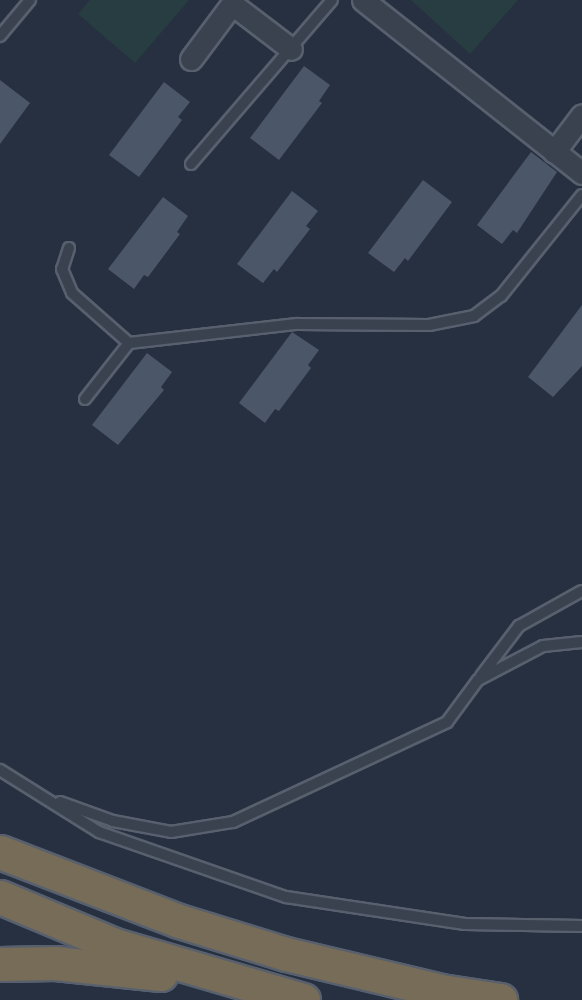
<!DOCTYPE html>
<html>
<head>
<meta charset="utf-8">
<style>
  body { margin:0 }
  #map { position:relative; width:582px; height:1000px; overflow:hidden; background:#263040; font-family:Commissioner,sans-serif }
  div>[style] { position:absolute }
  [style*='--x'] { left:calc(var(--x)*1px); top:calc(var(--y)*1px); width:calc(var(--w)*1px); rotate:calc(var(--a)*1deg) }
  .green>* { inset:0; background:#283d41 }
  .building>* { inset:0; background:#4c5669 }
  .roads { filter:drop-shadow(2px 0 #58606e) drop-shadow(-2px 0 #58606e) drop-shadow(0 2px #58606e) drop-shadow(0 -2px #58606e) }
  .service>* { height:10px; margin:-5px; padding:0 5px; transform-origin:5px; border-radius:5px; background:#3a4250 }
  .minor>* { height:21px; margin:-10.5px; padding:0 10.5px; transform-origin:10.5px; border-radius:10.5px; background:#3a4250 }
  .motorway>* { height:33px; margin:-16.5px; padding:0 16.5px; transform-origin:16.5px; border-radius:16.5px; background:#766c57 }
  span { translate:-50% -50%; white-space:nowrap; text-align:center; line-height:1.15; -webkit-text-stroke:5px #1f2736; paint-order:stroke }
</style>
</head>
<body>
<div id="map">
  <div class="green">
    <i style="clip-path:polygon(90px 0,189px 0,135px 63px,78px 14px)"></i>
    <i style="clip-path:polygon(411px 0,518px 0,470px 54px)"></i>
  </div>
  <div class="building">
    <i style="clip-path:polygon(304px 66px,330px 85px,319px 101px,322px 103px,279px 160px,250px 138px)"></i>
    <i style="clip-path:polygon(0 80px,30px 103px,0 144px)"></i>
    <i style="clip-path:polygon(164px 82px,190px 102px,178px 117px,182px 120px,139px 177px,109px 155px)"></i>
    <i style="clip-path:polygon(531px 152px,557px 172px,517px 233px,513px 230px,502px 244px,477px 225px)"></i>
    <i style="clip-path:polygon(423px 180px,452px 202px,408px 261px,405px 258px,394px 272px,368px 253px)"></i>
    <i style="clip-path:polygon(292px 191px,318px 211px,306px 226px,310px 229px,277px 272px,274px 269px,263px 283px,237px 264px)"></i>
    <i style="clip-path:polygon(163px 197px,188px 216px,177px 232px,180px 234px,148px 277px,144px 275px,134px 289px,108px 269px)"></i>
    <i style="clip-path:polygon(582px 305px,582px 366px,553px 397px,528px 377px)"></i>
    <i style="clip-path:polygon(292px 332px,319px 350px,308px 365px,311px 368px,279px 411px,275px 409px,265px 423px,239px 403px)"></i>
    <i style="clip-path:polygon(147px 353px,172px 372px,161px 387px,164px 390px,118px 445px,92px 425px)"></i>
  </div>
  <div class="roads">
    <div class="service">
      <i style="--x:0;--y:36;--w:47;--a:-50.2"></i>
      <i style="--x:191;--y:164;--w:216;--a:-49.3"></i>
      <i style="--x:69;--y:248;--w:22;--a:108"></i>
      <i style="--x:62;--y:269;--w:26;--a:67"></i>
      <i style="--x:72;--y:293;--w:76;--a:41.3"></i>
      <i style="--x:85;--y:399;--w:71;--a:-51.8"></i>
      <i style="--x:129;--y:343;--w:169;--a:-6.5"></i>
      <i style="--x:297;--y:324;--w:132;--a:0.4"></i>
      <i style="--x:429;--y:325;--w:46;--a:-11.3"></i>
      <i style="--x:474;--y:316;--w:34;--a:-37"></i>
      <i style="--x:501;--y:296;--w:129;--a:-51.3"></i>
      <i style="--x:481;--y:676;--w:63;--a:-52.8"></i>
      <i style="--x:519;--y:626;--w:72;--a:-29.1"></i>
      <i style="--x:0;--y:770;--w:117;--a:32.1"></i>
      <i style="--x:99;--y:832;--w:198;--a:19.2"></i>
      <i style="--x:286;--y:897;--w:181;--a:8.6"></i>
      <i style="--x:465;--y:924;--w:117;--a:1"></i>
      <i style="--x:60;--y:802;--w:56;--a:19.7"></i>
      <i style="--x:113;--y:821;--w:59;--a:10.7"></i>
      <i style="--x:171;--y:832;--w:63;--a:-9.2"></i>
      <i style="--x:233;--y:822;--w:236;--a:-25"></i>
      <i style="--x:447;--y:722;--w:52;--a:-53.6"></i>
      <i style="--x:478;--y:680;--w:73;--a:-27.6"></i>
      <i style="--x:543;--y:646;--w:39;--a:-6"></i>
    </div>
    <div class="minor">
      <i style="--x:363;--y:0;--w:279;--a:38.3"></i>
      <i style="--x:191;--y:59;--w:69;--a:-53.3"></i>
      <i style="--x:232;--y:4;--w:74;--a:37.3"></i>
      <i style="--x:554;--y:152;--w:46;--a:-52.9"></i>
    </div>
    <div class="motorway">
      <i style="--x:0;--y:852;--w:192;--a:21.1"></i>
      <i style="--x:179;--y:921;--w:112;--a:17.1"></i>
      <i style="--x:286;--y:954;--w:159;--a:13.4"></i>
      <i style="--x:441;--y:991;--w:60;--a:8.7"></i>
      <i style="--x:0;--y:897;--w:125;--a:22.7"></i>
      <i style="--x:115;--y:945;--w:196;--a:16.3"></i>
      <i style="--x:0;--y:964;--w:55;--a:-1"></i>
      <i style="--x:55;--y:963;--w:106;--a:6"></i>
    </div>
  </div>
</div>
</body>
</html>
